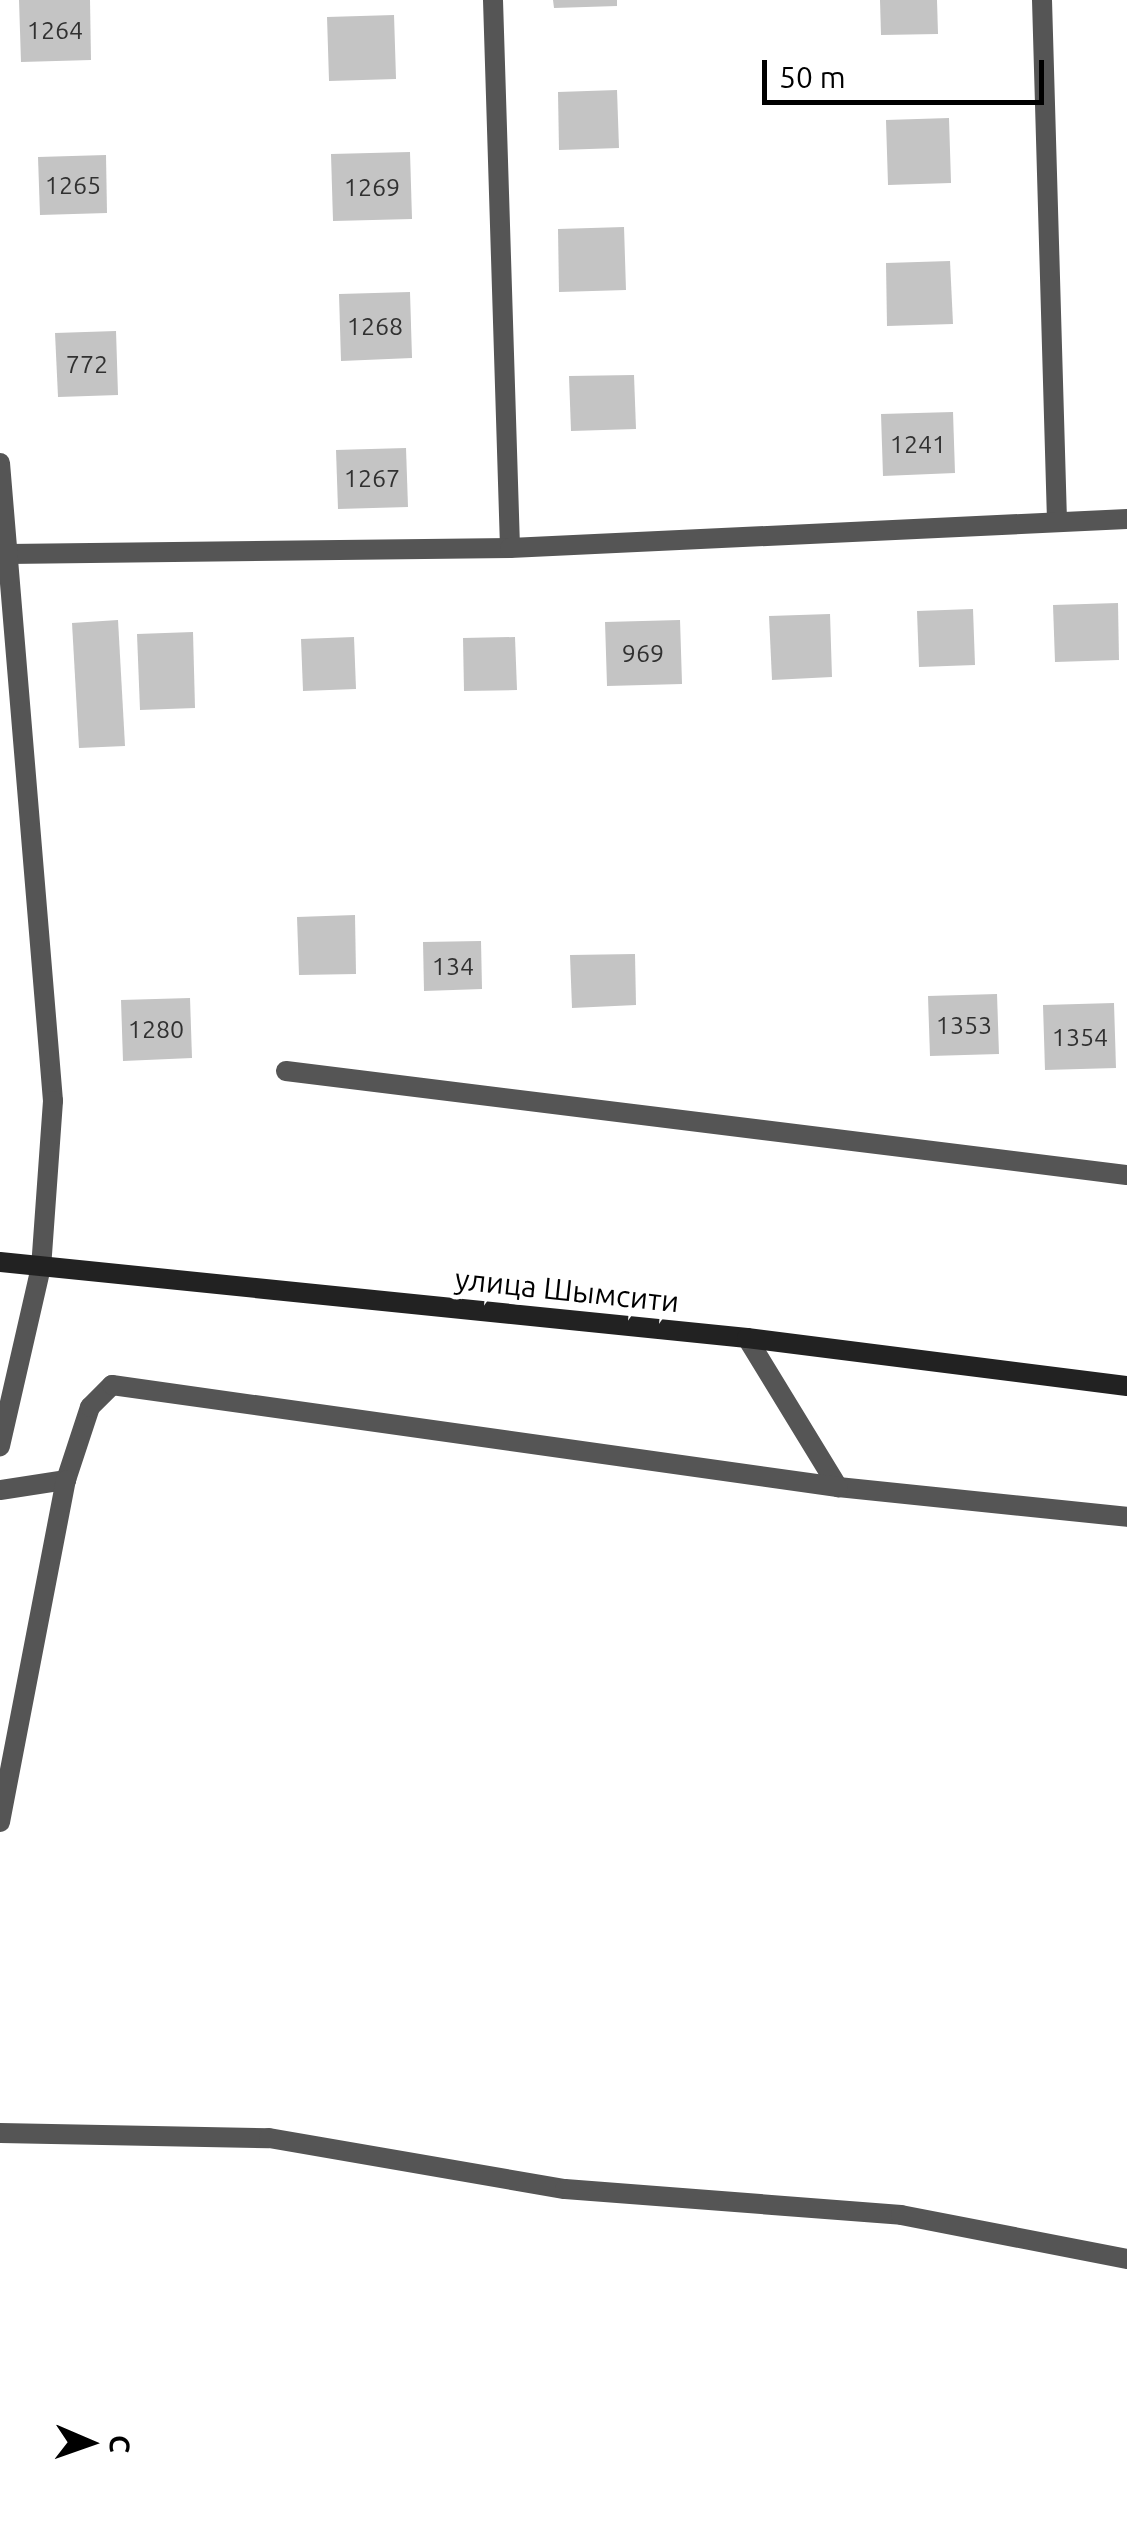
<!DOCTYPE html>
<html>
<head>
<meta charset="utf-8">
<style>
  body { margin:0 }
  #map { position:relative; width:1127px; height:2533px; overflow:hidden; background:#fff; font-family:Ubuntu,sans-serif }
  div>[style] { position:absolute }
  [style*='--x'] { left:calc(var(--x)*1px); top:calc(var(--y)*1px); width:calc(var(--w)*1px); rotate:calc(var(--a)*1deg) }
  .building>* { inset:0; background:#c4c4c4 }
  .service>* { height:20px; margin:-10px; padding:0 10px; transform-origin:10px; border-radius:10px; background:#555 }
  .minor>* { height:20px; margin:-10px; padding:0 10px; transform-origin:10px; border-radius:10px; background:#555 }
  .tertiary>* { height:20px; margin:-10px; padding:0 10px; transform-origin:10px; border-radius:10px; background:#555 }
  .secondary>* { height:20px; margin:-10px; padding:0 10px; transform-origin:10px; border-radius:10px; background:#222 }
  span { translate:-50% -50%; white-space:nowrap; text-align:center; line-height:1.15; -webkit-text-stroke:9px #fff; paint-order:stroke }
  .number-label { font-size:25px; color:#313131 }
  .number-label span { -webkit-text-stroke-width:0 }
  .street-label { font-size:30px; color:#000 }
  .north { position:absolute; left:40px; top:2393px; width:100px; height:100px; -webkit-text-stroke:8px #fff; paint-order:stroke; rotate:92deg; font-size:28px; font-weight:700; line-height:40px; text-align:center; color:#000 }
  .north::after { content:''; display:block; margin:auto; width:35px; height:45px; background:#000; clip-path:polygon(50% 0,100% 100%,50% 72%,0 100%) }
  .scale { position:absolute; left:762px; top:60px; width:282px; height:45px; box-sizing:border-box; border:5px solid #000; border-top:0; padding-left:12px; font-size:30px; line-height:35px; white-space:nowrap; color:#000; -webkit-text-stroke:8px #fff; paint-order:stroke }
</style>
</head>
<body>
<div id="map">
  <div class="building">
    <i style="clip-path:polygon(19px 0,90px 0,91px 60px,21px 62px)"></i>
    <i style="clip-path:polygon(553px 0,617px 0,617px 6px,554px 8px)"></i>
    <i style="clip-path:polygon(880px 0,937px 0,938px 34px,881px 35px)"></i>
    <i style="clip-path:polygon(394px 15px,396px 79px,329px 81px,327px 17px)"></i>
    <i style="clip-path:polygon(617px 90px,619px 148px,559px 150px,558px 92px)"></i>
    <i style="clip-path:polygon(949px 118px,951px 183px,888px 185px,886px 120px)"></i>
    <i style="clip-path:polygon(410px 152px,412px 219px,333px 221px,331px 154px)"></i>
    <i style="clip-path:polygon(106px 155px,107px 213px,40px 215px,38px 157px)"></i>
    <i style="clip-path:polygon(624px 227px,626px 290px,559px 292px,558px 229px)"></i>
    <i style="clip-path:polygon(950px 261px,953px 324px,887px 326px,886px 263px)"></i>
    <i style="clip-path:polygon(410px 292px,412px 358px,341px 361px,339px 294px)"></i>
    <i style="clip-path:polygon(116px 331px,118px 395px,58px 397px,55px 333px)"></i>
    <i style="clip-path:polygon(634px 375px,636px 429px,571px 431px,569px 376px)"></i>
    <i style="clip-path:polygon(953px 412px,955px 473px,883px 476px,881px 414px)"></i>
    <i style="clip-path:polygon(406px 448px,408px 507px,338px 509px,336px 450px)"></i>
    <i style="clip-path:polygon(1118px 603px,1119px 660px,1055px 662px,1053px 605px)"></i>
    <i style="clip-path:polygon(973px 609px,975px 665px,919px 667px,917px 611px)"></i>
    <i style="clip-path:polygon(830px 614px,832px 677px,772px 680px,769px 616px)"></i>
    <i style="clip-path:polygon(118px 620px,125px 746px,79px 748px,72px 623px)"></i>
    <i style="clip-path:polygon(680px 620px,682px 684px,607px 686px,605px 622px)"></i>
    <i style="clip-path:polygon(193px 632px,195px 708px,140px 710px,137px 634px)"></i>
    <i style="clip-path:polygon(354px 637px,356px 689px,303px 691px,301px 639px)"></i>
    <i style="clip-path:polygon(515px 637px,517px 690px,464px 691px,463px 638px)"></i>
    <i style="clip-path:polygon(355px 915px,356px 974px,299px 975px,297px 917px)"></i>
    <i style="clip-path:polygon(481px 941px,482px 989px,424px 991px,423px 942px)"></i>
    <i style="clip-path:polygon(635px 954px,636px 1005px,572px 1008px,570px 955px)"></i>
    <i style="clip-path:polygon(997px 994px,999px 1054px,930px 1056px,928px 996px)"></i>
    <i style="clip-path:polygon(190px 998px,192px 1058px,123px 1061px,121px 1000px)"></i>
    <i style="clip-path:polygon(1114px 1003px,1116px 1068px,1045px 1070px,1043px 1005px)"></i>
  </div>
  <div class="service">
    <i style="--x:747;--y:1338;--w:175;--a:58.6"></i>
    <i style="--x:838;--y:1487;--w:291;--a:5.9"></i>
    <i style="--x:0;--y:1490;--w:67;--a:-8.6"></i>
    <i style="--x:66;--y:1480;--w:77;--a:-71.8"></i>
    <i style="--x:90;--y:1407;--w:31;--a:-45"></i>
    <i style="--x:112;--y:1385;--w:733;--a:8"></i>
    <i style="--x:0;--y:1822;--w:348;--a:-79.1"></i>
    <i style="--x:0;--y:2133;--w:269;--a:1.1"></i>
    <i style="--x:269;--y:2138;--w:300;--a:9.8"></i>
    <i style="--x:565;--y:2189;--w:337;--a:4.4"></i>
    <i style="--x:901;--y:2215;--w:230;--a:11"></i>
  </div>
  <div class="minor">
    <i style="--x:493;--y:0;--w:548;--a:88.22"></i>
    <i style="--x:1042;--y:0;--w:521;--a:88.35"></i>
    <i style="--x:8;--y:554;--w:502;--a:-0.68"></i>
    <i style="--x:510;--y:548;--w:618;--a:-2.69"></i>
    <i style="--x:286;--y:1071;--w:847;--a:7.05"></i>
  </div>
  <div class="tertiary">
    <i style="--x:0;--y:463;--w:640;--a:85.25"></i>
    <i style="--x:53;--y:1101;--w:166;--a:94.1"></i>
    <i style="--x:41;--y:1267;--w:184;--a:102.9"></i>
  </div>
  <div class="secondary">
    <i style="--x:0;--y:1262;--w:751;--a:5.81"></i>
    <i style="--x:747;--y:1338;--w:383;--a:7.2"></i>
  </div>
  <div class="number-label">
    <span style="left:55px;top:30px">1264</span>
    <span style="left:73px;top:185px">1265</span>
    <span style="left:372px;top:187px">1269</span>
    <span style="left:375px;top:326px">1268</span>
    <span style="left:87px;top:364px">772</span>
    <span style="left:918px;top:444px">1241</span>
    <span style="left:372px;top:478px">1267</span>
    <span style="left:643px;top:653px">969</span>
    <span style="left:453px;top:966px">134</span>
    <span style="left:964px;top:1025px">1353</span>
    <span style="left:156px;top:1029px">1280</span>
    <span style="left:1080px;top:1037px">1354</span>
  </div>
  <div class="street-label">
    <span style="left:567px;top:1290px;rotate:6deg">улица Шымсити</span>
  </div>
  <div class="north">С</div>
  <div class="scale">50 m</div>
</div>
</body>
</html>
